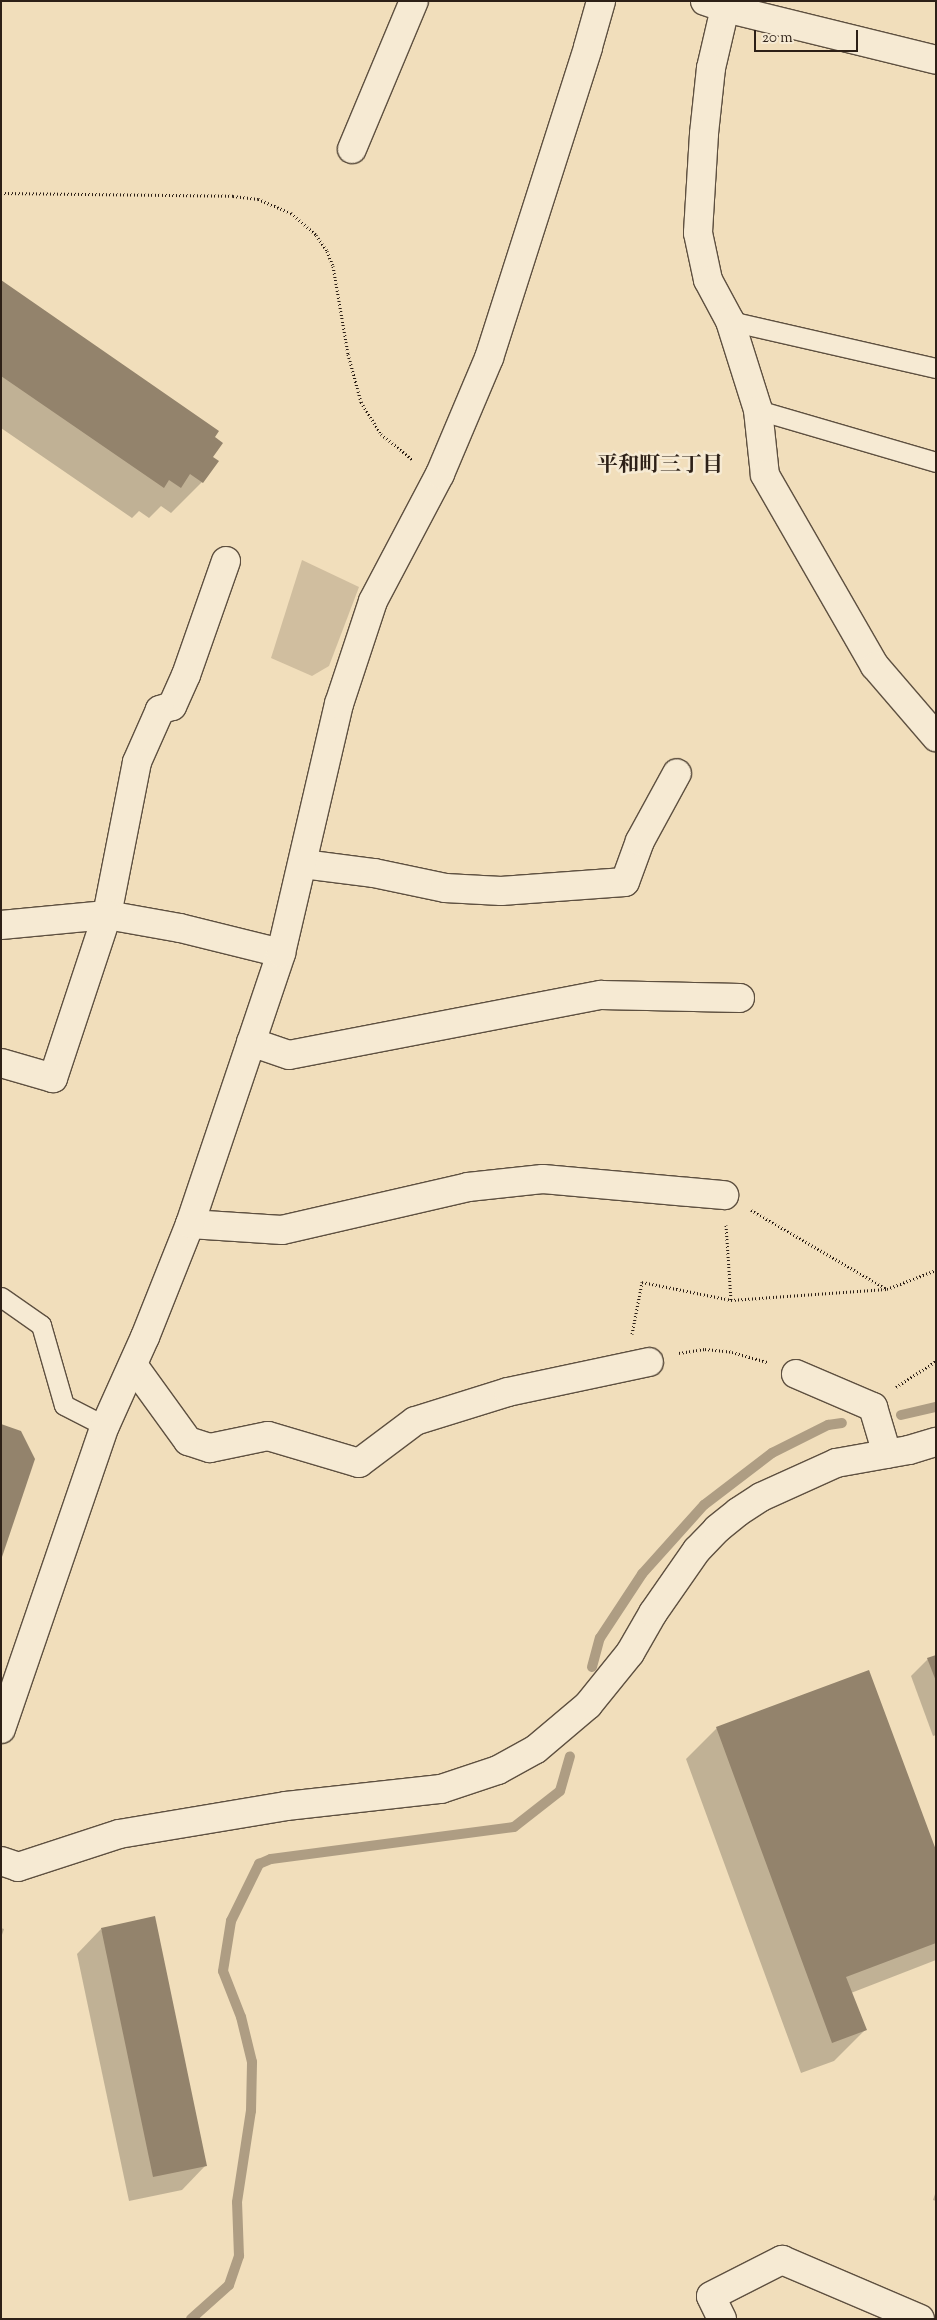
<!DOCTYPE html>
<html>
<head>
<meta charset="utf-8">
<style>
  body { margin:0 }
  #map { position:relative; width:937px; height:2320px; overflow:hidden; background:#f1debb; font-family:"Sorts Mill Goudy","Noto Serif JP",serif }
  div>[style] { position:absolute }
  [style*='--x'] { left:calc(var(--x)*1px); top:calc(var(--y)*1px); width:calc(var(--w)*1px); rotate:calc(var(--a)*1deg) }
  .green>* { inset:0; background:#d0be9f }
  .shadow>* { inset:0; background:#0003 }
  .stream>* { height:10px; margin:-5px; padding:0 5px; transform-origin:5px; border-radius:5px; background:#ae9d83 }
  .building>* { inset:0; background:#93836c }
  .path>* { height:3px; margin-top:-1.5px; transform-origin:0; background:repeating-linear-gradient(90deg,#2d2017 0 1px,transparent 0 3.5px) }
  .roads { filter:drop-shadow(1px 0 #5e5040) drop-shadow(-1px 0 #5e5040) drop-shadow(0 1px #5e5040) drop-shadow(0 -1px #5e5040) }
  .service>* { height:19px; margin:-9.5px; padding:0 9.5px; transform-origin:9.5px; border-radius:9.5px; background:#f6ead3 }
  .minor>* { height:28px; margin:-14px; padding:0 14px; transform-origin:14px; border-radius:14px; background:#f6ead3 }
  .tertiary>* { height:28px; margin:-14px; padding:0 14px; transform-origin:14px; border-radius:14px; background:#f6ead3 }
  span { translate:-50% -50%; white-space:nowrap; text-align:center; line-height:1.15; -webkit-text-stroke:5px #f6ead3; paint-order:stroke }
  .neighbourhood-label { font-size:21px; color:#2d2017; font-weight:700 }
  .frame { position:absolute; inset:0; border:2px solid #2d2017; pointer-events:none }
  .scale { position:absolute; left:754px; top:30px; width:104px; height:22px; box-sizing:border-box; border:2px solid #2d2017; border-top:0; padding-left:6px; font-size:15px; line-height:18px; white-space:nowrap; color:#2d2017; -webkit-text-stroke:4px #f6ead3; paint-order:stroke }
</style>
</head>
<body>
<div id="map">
  <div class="green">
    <i style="clip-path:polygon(302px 560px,359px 587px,329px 666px,312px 676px,271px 658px)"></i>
  </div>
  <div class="shadow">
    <i style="clip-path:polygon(1px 281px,213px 437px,211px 457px,217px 461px,202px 482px,171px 513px,161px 506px,149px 518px,139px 511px,132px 518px,1px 428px)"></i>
    <i style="clip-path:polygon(1px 1425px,34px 1459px,1px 1554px)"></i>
    <i style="clip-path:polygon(936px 1656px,936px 1735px,933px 1736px,911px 1676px,928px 1659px)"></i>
    <i style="clip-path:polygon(717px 1728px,936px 1853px,936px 1960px,851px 1993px,865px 2030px,834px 2061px,801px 2073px,686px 1759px)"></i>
    <i style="clip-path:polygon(1px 1928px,4px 1929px,1px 1938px)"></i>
    <i style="clip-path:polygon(101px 1929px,206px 2165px,182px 2190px,129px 2201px,77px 1954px)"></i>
    <i style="clip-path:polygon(936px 2191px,936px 2201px,933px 2200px)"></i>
  </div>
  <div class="stream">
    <i style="--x:901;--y:1415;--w:36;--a:-13"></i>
    <i style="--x:592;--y:1667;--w:30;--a:-75"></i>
    <i style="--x:600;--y:1638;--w:77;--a:-56.7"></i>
    <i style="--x:642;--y:1574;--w:93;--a:-48.1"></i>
    <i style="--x:704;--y:1505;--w:86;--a:-37.4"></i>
    <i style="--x:772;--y:1453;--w:63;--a:-26.6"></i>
    <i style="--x:828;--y:1425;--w:14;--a:-8"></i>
    <i style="--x:191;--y:2319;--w:51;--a:-41.8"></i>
    <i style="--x:229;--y:2285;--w:31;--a:-71"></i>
    <i style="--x:239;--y:2256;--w:54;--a:-92.1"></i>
    <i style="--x:237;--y:2202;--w:92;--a:-81.3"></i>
    <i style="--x:251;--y:2111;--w:49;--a:-88.8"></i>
    <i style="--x:252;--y:2062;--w:46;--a:-103.7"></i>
    <i style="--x:241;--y:2017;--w:49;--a:-111.4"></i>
    <i style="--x:223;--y:1971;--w:51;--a:-80.9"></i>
    <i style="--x:231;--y:1921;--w:64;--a:-63.8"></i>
    <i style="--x:259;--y:1864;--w:13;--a:-23"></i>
    <i style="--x:271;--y:1859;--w:245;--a:-7.5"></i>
    <i style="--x:514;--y:1827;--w:58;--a:-38"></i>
    <i style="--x:560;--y:1791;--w:36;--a:-74"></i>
  </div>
  <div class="building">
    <i style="clip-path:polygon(1px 280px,219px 431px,215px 437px,223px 443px,213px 457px,219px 461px,203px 483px,190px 474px,181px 488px,169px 480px,164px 488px,1px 376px)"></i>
    <i style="clip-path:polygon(1px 1424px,21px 1431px,35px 1459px,2px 1557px)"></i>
    <i style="clip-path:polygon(936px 1655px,936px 1681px,927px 1658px)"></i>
    <i style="clip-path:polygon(869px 1670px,936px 1850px,936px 1943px,846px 1977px,867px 2030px,832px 2043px,716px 1727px)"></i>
    <i style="clip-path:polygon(155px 1916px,207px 2166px,153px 2177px,101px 1928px)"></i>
  </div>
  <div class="path">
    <i style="--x:1;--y:193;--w:232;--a:0.7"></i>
    <i style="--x:233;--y:196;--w:25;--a:7"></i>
    <i style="--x:258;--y:199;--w:36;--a:23"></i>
    <i style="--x:291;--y:213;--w:33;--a:41"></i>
    <i style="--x:316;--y:235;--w:19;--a:55"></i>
    <i style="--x:327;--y:251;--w:16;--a:68"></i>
    <i style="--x:333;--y:266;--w:89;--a:80.3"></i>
    <i style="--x:348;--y:354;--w:50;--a:74.8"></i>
    <i style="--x:361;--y:402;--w:38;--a:58"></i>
    <i style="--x:381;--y:434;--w:41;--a:39.1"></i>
    <i style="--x:751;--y:1210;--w:157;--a:30.2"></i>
    <i style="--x:887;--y:1289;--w:53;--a:-21.2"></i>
    <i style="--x:726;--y:1225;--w:75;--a:86.2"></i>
    <i style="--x:632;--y:1334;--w:53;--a:-79.1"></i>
    <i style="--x:642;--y:1282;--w:91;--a:11.4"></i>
    <i style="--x:731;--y:1300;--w:156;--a:-4"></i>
    <i style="--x:679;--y:1353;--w:26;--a:-9"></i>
    <i style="--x:705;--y:1349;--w:27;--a:6"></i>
    <i style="--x:732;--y:1352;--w:37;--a:16"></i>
    <i style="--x:896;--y:1387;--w:48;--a:-33"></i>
  </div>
  <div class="roads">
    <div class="service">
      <i style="--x:730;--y:321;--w:211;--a:12.9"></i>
      <i style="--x:758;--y:410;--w:185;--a:16.3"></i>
      <i style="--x:1;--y:1297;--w:49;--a:35"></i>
      <i style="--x:41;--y:1325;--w:83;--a:74"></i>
      <i style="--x:64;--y:1405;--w:46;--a:27.1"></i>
    </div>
    <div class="minor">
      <i style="--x:705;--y:1;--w:21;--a:19"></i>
      <i style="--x:725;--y:8;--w:217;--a:13.8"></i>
      <i style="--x:725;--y:8;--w:62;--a:103.1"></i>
      <i style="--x:711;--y:68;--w:66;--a:96.1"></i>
      <i style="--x:704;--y:134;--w:99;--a:93.5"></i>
      <i style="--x:698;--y:233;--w:48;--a:78"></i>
      <i style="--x:708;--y:280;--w:47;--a:61.8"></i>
      <i style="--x:730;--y:321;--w:93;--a:72.5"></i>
      <i style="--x:758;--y:410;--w:65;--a:83.9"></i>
      <i style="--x:765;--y:475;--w:220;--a:60.1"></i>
      <i style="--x:875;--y:666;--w:94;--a:49.3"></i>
      <i style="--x:352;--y:149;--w:160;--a:-67.3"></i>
      <i style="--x:226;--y:561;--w:121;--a:109.3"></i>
      <i style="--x:186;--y:675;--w:34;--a:114"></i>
      <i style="--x:172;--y:706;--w:13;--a:162"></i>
      <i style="--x:160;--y:710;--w:57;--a:113.9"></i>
      <i style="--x:137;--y:762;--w:156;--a:101.1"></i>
      <i style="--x:107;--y:915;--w:74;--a:10.1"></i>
      <i style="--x:180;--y:928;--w:104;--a:13.9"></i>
      <i style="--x:303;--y:864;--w:72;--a:7.2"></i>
      <i style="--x:374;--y:873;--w:73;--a:11.9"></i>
      <i style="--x:445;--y:888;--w:56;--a:3.1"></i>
      <i style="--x:501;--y:891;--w:124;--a:-4.2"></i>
      <i style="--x:625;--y:882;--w:44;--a:-69.9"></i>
      <i style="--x:640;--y:841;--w:77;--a:-61.4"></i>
      <i style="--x:1;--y:925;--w:106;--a:-5.4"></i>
      <i style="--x:107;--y:915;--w:172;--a:108.3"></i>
      <i style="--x:53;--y:1078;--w:54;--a:-163.9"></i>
      <i style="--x:251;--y:1042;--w:40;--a:18.9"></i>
      <i style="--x:289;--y:1055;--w:318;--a:-10.9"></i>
      <i style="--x:601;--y:995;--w:139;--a:1.2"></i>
      <i style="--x:190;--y:1224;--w:92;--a:3.7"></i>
      <i style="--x:282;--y:1230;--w:191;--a:-13"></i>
      <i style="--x:468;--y:1187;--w:75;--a:-6.1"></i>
      <i style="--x:543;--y:1179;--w:182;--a:5.1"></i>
      <i style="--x:133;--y:1365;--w:94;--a:54.1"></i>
      <i style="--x:188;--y:1441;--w:23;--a:18"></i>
      <i style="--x:210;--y:1448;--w:59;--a:-11.7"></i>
      <i style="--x:268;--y:1436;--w:95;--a:16.5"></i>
      <i style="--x:359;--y:1463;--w:70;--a:-36.9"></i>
      <i style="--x:415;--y:1421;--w:97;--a:-17.3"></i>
      <i style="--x:508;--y:1392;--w:144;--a:-12"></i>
      <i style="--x:1;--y:1729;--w:320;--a:-71.1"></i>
      <i style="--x:105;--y:1426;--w:98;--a:-65.8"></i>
      <i style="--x:145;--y:1337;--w:122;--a:-68.3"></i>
      <i style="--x:190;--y:1224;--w:286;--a:-71.4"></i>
      <i style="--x:281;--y:953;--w:256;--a:-76.9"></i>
      <i style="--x:339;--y:704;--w:108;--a:-71.7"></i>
      <i style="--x:373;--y:601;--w:144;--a:-62.2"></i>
      <i style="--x:440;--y:474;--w:126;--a:-67.1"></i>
      <i style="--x:489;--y:358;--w:326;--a:-72.3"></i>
      <i style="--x:588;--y:47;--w:48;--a:-74.2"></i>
      <i style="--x:722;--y:2319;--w:25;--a:-116"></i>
      <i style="--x:711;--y:2296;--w:80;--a:-26.9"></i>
      <i style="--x:782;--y:2260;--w:150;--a:23.1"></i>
    </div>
    <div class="tertiary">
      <i style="--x:796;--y:1374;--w:84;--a:23.2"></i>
      <i style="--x:873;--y:1407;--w:49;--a:73.4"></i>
      <i style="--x:1;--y:1861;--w:18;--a:19"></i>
      <i style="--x:18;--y:1867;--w:106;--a:-18.1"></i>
      <i style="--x:119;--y:1834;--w:169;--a:-9.5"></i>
      <i style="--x:286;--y:1806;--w:156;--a:-6.3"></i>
      <i style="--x:441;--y:1789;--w:60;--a:-18.4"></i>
      <i style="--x:498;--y:1770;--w:43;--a:-28.9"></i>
      <i style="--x:536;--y:1749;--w:68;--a:-40.2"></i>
      <i style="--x:588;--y:1705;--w:67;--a:-51.1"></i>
      <i style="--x:630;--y:1653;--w:46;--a:-60.1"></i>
      <i style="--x:653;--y:1613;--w:77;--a:-55.1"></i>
      <i style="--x:697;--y:1550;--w:29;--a:-46"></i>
      <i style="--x:717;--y:1529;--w:27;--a:-39"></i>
      <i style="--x:738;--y:1512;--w:27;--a:-33"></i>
      <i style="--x:761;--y:1497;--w:82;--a:-24.4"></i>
      <i style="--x:836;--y:1463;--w:74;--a:-10.1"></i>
      <i style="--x:909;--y:1450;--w:28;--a:-17"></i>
    </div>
  </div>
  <div class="neighbourhood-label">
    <span style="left:660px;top:466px">平和町三丁目</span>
  </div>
  <div class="frame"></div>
  <div class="scale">20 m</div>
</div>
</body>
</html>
